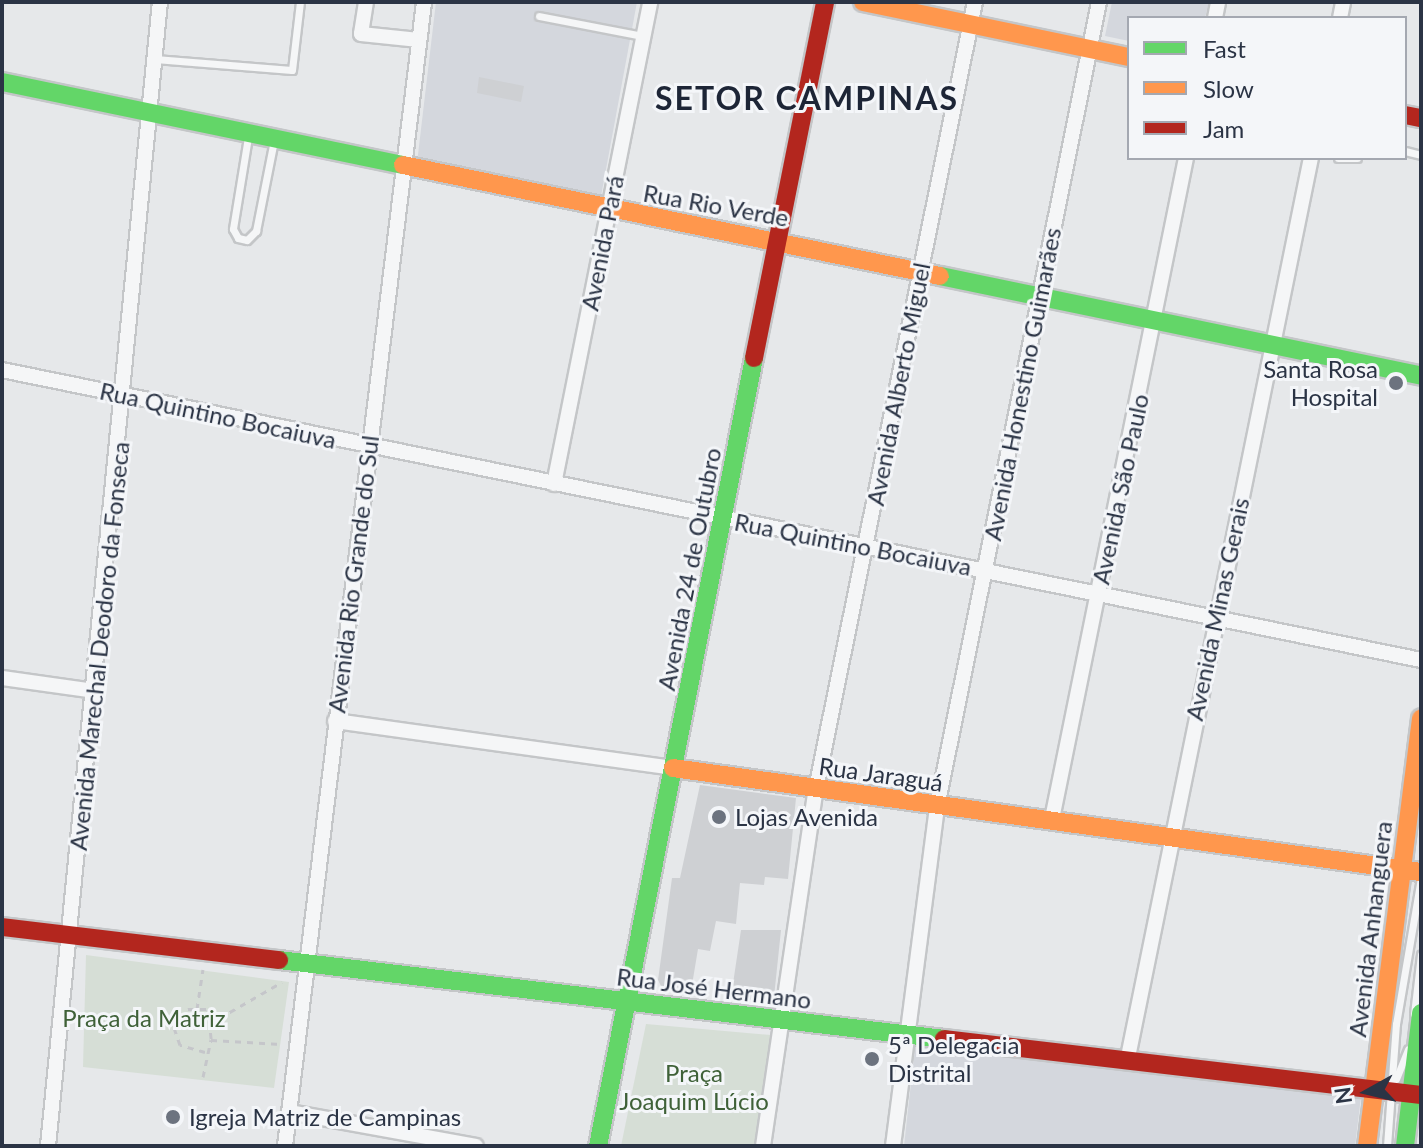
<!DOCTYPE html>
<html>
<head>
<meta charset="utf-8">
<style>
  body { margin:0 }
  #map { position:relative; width:1423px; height:1148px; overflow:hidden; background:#e6e8ea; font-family:Lato,sans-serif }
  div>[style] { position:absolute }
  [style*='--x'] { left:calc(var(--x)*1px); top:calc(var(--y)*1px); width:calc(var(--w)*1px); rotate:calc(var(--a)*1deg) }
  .built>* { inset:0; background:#d4d7dd }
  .green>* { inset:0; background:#d6ded6 }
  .building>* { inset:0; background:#ced0d3 }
  .path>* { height:3px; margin-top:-1.5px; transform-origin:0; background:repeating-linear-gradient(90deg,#c5c6ca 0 6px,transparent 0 12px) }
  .roads { filter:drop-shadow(2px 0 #c4c6c8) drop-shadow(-2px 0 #c4c6c8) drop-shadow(0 2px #c4c6c8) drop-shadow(0 -2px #c4c6c8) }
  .lane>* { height:7px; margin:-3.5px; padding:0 3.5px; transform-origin:3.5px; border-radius:3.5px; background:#f5f6f7 }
  .street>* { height:14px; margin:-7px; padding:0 7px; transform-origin:7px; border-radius:7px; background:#f5f6f7 }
  .fast>* { height:18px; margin:-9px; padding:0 9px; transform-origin:9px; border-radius:9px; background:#63d668 }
  .slow>* { height:18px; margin:-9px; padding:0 9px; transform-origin:9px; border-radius:9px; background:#ff974d }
  .jam>* { height:18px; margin:-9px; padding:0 9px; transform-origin:9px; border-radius:9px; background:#b3261e }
  .dots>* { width:22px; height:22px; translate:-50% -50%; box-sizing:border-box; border:4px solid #f4f6f9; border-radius:50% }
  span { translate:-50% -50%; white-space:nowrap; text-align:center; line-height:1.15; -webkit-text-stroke:6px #f4f6f9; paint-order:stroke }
  .street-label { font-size:24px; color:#2b3445 }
  .poi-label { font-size:24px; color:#2b3445 }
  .right { translate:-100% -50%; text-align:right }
  .left { translate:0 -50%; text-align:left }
  .park-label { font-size:24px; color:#3f6138 }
  .district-label { font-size:32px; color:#1d2536; font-weight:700; letter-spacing:2px }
  .frame { position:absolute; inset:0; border:4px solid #2b3445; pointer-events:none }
  .legend { position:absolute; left:1127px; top:16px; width:280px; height:144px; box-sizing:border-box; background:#f4f6f9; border:2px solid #a4a8b1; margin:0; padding:10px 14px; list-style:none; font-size:24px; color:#2b3445 }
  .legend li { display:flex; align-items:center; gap:16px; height:40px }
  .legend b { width:40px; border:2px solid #a4a8b1 }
  .north { position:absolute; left:1327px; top:1052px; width:80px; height:80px; -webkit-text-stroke:6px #f4f6f9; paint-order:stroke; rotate:262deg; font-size:22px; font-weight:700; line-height:32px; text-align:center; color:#2b3445 }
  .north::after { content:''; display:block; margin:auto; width:28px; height:36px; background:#2b3445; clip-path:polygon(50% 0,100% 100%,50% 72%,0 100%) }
</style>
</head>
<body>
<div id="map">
  <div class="built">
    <i style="clip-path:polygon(436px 2px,637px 2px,601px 196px,417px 163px)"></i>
    <i style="clip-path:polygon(1112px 2px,1209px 2px,1205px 18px,1129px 18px,1129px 41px,1105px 36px)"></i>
    <i style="clip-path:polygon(915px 1047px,1361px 1097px,1355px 1146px,904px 1146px)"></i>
  </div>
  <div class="green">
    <i style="clip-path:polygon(86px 955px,289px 982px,274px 1088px,83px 1067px)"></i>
    <i style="clip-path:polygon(646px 1024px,771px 1035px,754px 1146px,621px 1146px)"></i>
  </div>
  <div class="building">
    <i style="clip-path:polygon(479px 77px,524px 86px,521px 102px,477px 93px)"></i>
    <i style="clip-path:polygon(700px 785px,796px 798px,788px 879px,765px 877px,764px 885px,740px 883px,736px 924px,716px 921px,710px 951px,698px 949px,691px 991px,662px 988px,658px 980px,672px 878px,680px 878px)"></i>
    <i style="clip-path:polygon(741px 930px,781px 930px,774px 997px,768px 1002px,731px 997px)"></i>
  </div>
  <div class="path">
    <i style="--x:197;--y:1009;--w:40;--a:-81.5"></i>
    <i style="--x:209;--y:1024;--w:84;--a:-29.9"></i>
    <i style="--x:205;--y:1052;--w:26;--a:-164"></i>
    <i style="--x:180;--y:1045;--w:18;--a:-109"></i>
    <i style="--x:174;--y:1028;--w:24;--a:-54"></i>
    <i style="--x:188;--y:1009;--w:20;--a:0"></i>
    <i style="--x:208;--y:1009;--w:31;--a:84"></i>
    <i style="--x:203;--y:1077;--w:38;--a:-78"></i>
    <i style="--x:211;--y:1040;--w:70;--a:3.3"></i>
  </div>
  <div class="roads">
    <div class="lane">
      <i style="--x:539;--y:16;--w:106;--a:10.9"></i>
      <i style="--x:155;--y:59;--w:137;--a:4.6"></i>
      <i style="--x:292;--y:70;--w:68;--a:-83.3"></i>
      <i style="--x:248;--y:137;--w:93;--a:99.3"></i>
      <i style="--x:233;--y:229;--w:10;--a:61"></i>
      <i style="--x:238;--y:238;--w:9;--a:13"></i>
      <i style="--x:247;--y:240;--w:13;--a:-45"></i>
      <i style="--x:256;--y:231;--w:93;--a:-78.8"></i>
      <i style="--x:1405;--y:151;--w:16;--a:14"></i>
      <i style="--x:1338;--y:158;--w:19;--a:0"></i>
      <i style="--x:1414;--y:1014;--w:60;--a:-83.3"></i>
      <i style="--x:1396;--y:1079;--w:32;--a:-68"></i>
      <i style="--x:1387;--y:1146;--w:122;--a:-85.8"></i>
      <i style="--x:1396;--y:1024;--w:149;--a:-80.3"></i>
    </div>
    <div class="street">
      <i style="--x:366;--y:2;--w:32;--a:99"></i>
      <i style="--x:361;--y:34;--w:58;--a:5.9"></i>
      <i style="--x:1215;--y:18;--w:16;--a:-79"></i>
      <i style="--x:1340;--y:18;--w:16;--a:-79"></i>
      <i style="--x:2;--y:370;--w:1448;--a:11.55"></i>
      <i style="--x:554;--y:484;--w:491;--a:-78.7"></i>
      <i style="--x:2;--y:678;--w:93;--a:8"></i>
      <i style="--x:335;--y:721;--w:341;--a:7.9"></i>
      <i style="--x:1052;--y:819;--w:674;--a:-78.54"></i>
      <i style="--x:1127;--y:1062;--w:923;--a:-78.5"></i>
      <i style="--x:289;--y:1112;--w:190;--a:10.3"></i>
      <i style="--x:48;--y:1146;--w:1149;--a:-84.41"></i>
      <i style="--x:285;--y:1146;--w:1152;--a:-83.07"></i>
      <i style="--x:763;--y:1146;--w:361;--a:-81.6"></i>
      <i style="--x:816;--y:789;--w:803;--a:-78.58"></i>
      <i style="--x:893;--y:1146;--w:342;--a:-82.6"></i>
      <i style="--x:937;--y:807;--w:821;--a:-78.62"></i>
    </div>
    <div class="fast">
      <i style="--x:2;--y:82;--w:409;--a:11.7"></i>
      <i style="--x:940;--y:276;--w:491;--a:11.7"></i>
      <i style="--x:279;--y:960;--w:670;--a:6.77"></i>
      <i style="--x:598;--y:1146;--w:803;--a:-78.8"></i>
      <i style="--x:1405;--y:1146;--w:134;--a:-83.1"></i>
    </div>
    <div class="slow">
      <i style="--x:863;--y:2;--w:272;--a:11.7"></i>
      <i style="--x:403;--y:165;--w:548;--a:11.68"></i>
      <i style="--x:673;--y:768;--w:755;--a:7.92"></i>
      <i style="--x:1367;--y:1146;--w:431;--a:-82.8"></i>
    </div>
    <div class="jam">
      <i style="--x:1405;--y:115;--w:16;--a:11"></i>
      <i style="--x:754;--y:358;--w:363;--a:-78.7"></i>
      <i style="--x:2;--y:927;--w:279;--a:6.8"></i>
      <i style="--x:944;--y:1039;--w:480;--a:6.7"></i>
    </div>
  </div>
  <div class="dots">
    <i style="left:1396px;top:383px;background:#6c737f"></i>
    <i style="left:719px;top:817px;background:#6c737f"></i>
    <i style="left:872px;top:1059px;background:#6c737f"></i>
    <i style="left:173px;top:1117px;background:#6c737f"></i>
  </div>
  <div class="street-label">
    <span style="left:716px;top:205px;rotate:10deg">Rua Rio Verde</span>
    <span style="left:602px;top:243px;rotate:-79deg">Avenida Pará</span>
    <span style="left:898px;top:384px;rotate:-79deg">Avenida Alberto Miguel</span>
    <span style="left:1022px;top:384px;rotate:-79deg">Avenida Honestino Guimarães</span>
    <span style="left:218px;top:415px;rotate:12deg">Rua Quintino Bocaiuva</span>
    <span style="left:1120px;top:489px;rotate:-78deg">Avenida São Paulo</span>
    <span style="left:853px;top:544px;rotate:11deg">Rua Quintino Bocaiuva</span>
    <span style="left:689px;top:569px;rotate:-79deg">Avenida 24 de Outubro</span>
    <span style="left:353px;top:574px;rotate:-83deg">Avenida Rio Grande do Sul</span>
    <span style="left:1217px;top:609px;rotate:-78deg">Avenida Minas Gerais</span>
    <span style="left:99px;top:646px;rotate:-84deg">Avenida Marechal Deodoro da Fonseca</span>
    <span style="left:881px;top:774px;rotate:8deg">Rua Jaraguá</span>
    <span style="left:1370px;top:929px;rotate:-83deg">Avenida Anhanguera</span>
    <span style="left:714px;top:988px;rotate:7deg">Rua José Hermano</span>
  </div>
  <div class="poi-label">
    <span class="right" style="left:1378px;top:383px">Santa Rosa<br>Hospital</span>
    <span class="left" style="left:735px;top:817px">Lojas Avenida</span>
    <span class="left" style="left:888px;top:1059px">5ª Delegacia<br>Distrital</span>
    <span class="left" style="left:189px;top:1117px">Igreja Matriz de Campinas</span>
  </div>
  <div class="park-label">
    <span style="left:144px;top:1018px">Praça da Matriz</span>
    <span style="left:694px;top:1087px">Praça<br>Joaquim Lúcio</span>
  </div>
  <div class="district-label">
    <span style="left:807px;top:98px">SETOR CAMPINAS</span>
  </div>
  <div class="frame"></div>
  <ul class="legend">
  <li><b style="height:10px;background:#63d668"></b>Fast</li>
  <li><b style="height:10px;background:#ff974d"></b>Slow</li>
  <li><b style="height:10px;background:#b3261e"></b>Jam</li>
  </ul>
  <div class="north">N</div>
</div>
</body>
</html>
